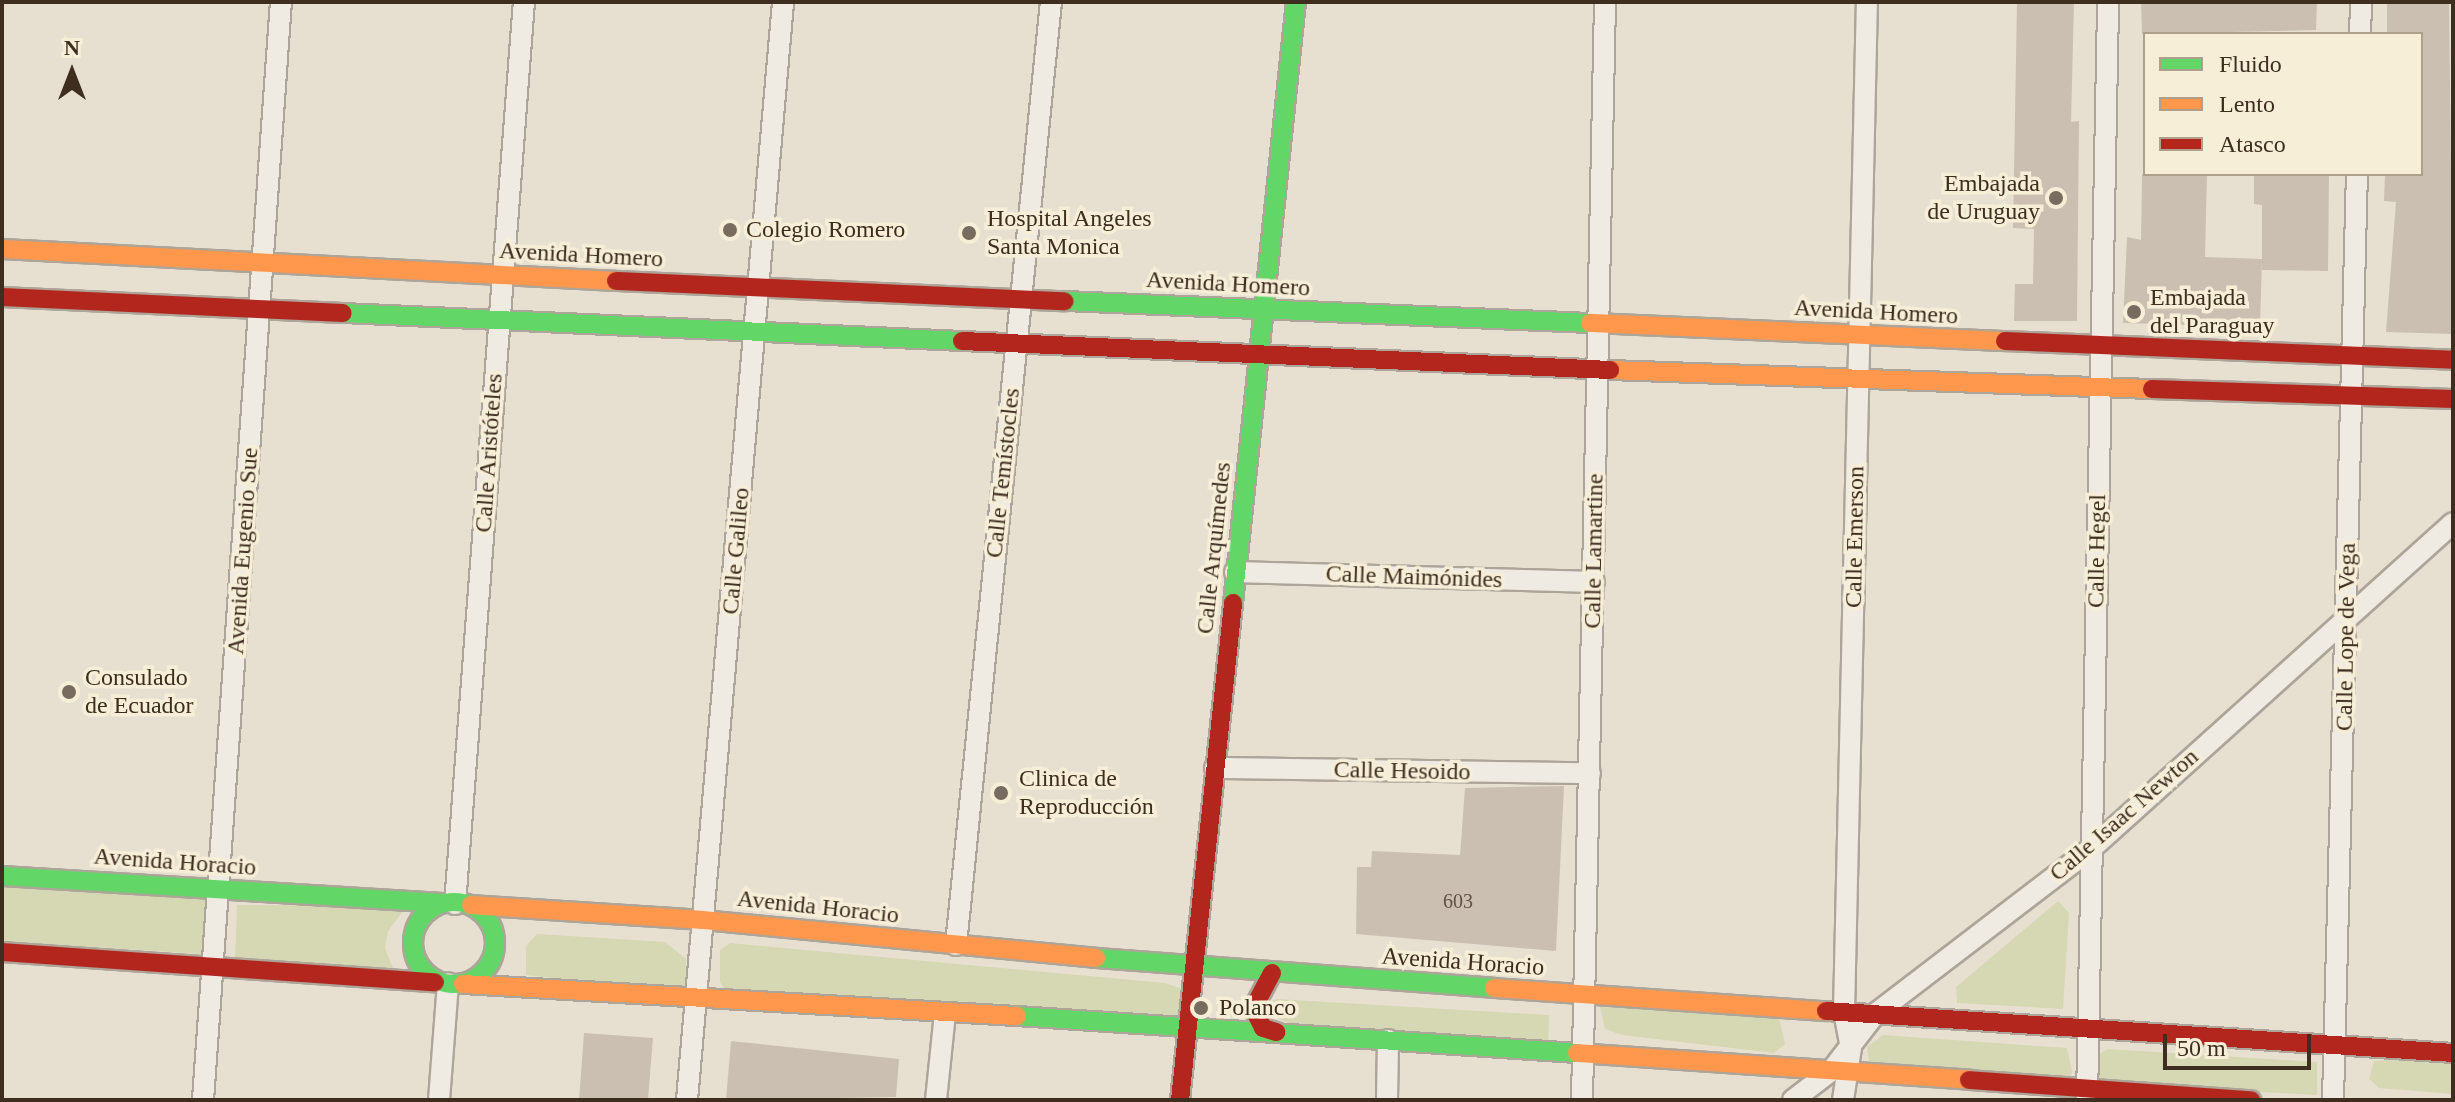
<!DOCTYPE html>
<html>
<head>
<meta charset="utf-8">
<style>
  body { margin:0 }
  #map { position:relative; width:2455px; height:1102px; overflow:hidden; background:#e7e0d1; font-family:"Times New Roman",serif }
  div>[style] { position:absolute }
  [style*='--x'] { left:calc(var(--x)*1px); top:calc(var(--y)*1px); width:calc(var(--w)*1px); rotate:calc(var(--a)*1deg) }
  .green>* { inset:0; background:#d6d7b3 }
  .building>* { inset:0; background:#cbbfb2 }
  .roads { filter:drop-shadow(2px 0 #ada599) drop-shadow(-2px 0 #ada599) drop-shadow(0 2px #ada599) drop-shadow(0 -2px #ada599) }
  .street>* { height:20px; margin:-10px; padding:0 10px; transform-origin:10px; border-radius:10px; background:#efebe3 }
  .fast>* { height:18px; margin:-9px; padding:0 9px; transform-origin:9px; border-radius:9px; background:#63d668 }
  .fast>.ring { margin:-9px; padding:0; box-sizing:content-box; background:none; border:18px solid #63d668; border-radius:50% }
  .slow>* { height:18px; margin:-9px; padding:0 9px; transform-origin:9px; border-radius:9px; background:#ff974d }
  .jam>* { height:18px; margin:-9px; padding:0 9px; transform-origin:9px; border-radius:9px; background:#b3261e }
  .dots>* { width:22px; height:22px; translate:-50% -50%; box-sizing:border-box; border:4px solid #f7eed8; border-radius:50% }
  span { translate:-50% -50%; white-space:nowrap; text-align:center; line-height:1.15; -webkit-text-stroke:7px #f7eed8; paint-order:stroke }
  .number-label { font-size:20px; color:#605244 }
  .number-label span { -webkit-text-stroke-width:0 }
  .poi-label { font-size:24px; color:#3d2e20 }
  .right { translate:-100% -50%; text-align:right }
  .left { translate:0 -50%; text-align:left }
  .street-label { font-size:24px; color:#3d2e20 }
  .frame { position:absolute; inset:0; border:4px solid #3d2e20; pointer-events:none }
  .legend { position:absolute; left:2143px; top:32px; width:280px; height:144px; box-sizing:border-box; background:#f7eed8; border:2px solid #ada18e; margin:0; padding:10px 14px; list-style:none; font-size:24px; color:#3d2e20 }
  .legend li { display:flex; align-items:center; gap:16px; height:40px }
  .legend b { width:40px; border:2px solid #ada18e }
  .north { position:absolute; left:32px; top:32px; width:80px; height:80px; -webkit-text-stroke:6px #f7eed8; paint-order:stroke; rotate:0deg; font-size:22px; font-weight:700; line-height:32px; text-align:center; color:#3d2e20 }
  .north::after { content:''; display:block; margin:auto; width:28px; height:36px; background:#3d2e20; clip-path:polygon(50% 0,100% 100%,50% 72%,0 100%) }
  .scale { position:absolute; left:2163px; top:1034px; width:148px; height:36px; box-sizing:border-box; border:4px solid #3d2e20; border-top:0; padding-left:10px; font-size:24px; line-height:28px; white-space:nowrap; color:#3d2e20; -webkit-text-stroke:6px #f7eed8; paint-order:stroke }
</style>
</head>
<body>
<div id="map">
  <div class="green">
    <i style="clip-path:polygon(2px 880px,206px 893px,202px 954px,2px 941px)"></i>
    <i style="clip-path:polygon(2058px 901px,2069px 913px,2063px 1009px,1957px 1003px,1956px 987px)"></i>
    <i style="clip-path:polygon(237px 905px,407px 906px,388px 931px,385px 948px,395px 973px,235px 963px)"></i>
    <i style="clip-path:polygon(537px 934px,665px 942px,686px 959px,685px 993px,526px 975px,526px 946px)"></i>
    <i style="clip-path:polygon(730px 943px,1165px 983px,1186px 990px,1184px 1020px,727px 993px,720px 982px,720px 950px)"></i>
    <i style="clip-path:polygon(1277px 999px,1549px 1015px,1548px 1046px,1294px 1025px,1269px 1015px,1268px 1003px)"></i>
    <i style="clip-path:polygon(1600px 1007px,1779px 1018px,1785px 1044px,1774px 1053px,1622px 1035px,1605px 1029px)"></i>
    <i style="clip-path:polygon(1883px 1035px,2067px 1048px,2072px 1072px,2070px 1078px,1869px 1062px,1867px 1047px)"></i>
    <i style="clip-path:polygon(2107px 1049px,2317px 1062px,2317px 1095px,2099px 1083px,2094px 1058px)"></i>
    <i style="clip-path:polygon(2453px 1056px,2453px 1094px,2379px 1088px,2369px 1079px,2374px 1061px)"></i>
  </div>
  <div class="building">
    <i style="clip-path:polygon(2017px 2px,2074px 2px,2071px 122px,2079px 121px,2077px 321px,2014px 321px,2015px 284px,2033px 284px,2034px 229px,2013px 228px)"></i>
    <i style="clip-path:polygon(2141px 2px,2317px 2px,2316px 30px,2142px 34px)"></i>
    <i style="clip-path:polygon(2387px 2px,2449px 2px,2453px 334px,2386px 332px,2396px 202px,2384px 201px,2385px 174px,2421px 174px,2421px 34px,2387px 32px)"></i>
    <i style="clip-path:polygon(2142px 174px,2207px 174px,2205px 257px,2262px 259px,2260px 327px,2123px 323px,2127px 237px,2141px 240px)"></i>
    <i style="clip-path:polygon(2254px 174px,2329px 174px,2328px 271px,2262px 270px,2262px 205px,2254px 204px)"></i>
    <i style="clip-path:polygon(1564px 786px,1556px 951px,1356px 934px,1357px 867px,1371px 867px,1372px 851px,1460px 855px,1465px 788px)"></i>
    <i style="clip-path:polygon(584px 1033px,653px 1038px,648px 1100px,579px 1100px)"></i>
    <i style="clip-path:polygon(731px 1041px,899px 1059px,896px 1097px,726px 1100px)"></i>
  </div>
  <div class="roads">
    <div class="street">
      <i style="--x:2360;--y:34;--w:32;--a:-88"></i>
      <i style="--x:1235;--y:572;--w:359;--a:1.6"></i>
      <i style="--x:1215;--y:768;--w:375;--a:0.8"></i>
      <i style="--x:455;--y:904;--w:905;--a:-85.63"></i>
      <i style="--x:956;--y:945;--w:948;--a:-84.25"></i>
      <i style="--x:203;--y:1100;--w:1101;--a:-85.94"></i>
      <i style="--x:439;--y:1100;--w:117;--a:-85.6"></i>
      <i style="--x:687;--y:1100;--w:1102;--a:-85"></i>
      <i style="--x:936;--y:1100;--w:87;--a:-84.1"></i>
      <i style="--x:1387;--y:1100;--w:60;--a:-89"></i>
      <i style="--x:1582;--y:1100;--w:1098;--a:-88.8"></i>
      <i style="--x:1793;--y:1100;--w:48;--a:-37.3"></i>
      <i style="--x:1831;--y:1071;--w:72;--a:-52.3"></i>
      <i style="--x:1875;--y:1014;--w:272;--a:-37.4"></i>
      <i style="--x:2091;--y:849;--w:487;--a:-42"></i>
      <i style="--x:1843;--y:1100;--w:53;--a:-81.3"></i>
      <i style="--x:1851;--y:1048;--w:37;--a:-101"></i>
      <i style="--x:1844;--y:1012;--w:1010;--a:-88.7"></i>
      <i style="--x:2087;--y:1100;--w:1098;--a:-88.9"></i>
      <i style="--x:2333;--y:1100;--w:926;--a:-88.52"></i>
    </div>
    <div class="fast">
      <i style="--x:1065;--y:301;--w:525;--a:2.4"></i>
      <i style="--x:343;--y:313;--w:620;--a:2.59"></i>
      <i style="--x:1233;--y:603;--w:604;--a:-84.02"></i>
      <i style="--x:2;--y:876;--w:440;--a:3.5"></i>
      <i class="ring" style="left:413px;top:902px;width:64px;height:64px"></i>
      <i style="--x:1096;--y:958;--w:399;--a:4.3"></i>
      <i style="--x:1017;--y:1016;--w:561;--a:3.78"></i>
    </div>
    <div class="slow">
      <i style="--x:2;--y:249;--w:615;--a:2.98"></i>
      <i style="--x:1590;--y:323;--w:415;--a:2.5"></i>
      <i style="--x:1610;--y:370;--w:542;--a:2.01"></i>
      <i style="--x:471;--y:905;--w:232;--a:3.7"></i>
      <i style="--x:703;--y:920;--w:395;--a:5.5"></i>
      <i style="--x:463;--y:984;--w:555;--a:3.31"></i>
      <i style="--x:1494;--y:988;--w:333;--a:4"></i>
      <i style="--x:1577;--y:1053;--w:393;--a:3.9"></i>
    </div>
    <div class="jam">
      <i style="--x:616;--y:281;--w:449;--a:2.6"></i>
      <i style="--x:2;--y:297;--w:341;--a:2.7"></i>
      <i style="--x:962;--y:341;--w:649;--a:2.56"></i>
      <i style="--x:2005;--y:341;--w:448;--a:2.4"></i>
      <i style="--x:2152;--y:389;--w:301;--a:1.9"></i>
      <i style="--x:2;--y:952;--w:434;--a:4"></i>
      <i style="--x:1272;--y:973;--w:40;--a:118"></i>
      <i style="--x:1253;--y:1008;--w:22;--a:63"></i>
      <i style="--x:1263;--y:1028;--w:14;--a:17"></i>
      <i style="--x:1826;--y:1011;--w:628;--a:3.83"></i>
      <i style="--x:1969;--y:1080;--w:283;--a:4.1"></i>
      <i style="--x:1180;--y:1100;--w:500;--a:-83.9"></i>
    </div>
  </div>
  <div class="dots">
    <i style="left:2056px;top:198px;background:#786c5e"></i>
    <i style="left:730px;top:230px;background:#786c5e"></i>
    <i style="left:969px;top:233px;background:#786c5e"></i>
    <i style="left:2134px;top:312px;background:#786c5e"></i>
    <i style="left:69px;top:692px;background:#786c5e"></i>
    <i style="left:1001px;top:793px;background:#786c5e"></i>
    <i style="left:1201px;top:1008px;background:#786c5e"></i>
  </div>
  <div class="number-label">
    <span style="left:1458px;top:901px">603</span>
  </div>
  <div class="poi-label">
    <span class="right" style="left:2040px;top:198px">Embajada<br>de Uruguay</span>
    <span class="left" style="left:987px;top:233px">Hospital Angeles<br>Santa Monica</span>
    <span class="left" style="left:746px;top:230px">Colegio Romero</span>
    <span class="left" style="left:2150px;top:312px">Embajada<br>del Paraguay</span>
    <span class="left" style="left:85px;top:692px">Consulado<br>de Ecuador</span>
    <span class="left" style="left:1019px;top:793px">Clinica de<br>Reproducción</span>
    <span class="left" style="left:1219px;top:1008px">Polanco</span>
  </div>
  <div class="street-label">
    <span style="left:581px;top:255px;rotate:3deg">Avenida Homero</span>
    <span style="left:1228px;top:284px;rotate:3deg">Avenida Homero</span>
    <span style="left:1876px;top:312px;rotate:3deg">Avenida Homero</span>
    <span style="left:489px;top:453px;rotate:-86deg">Calle Aristóteles</span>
    <span style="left:1003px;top:473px;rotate:-84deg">Calle Temístocles</span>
    <span style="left:1855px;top:537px;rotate:-89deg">Calle Emerson</span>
    <span style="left:1214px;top:548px;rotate:-84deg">Calle Arquímedes</span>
    <span style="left:243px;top:551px;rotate:-86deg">Avenida Eugenio Sue</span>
    <span style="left:736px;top:551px;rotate:-85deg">Calle Galileo</span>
    <span style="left:1594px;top:551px;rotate:-89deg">Calle Lamartine</span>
    <span style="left:2097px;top:551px;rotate:-89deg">Calle Hegel</span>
    <span style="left:1414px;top:577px;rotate:2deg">Calle Maimónides</span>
    <span style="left:2346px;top:637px;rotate:-89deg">Calle Lope de Vega</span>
    <span style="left:1402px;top:771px;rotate:1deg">Calle Hesoido</span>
    <span style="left:2124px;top:815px;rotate:-41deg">Calle Isaac Newton</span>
    <span style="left:175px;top:862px;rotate:4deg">Avenida Horacio</span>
    <span style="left:818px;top:907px;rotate:6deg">Avenida Horacio</span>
    <span style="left:1463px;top:962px;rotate:4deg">Avenida Horacio</span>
  </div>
  <div class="frame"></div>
  <ul class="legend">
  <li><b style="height:10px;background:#63d668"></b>Fluido</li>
  <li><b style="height:10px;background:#ff974d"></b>Lento</li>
  <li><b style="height:10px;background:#b3261e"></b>Atasco</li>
  </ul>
  <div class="north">N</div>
  <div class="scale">50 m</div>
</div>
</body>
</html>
